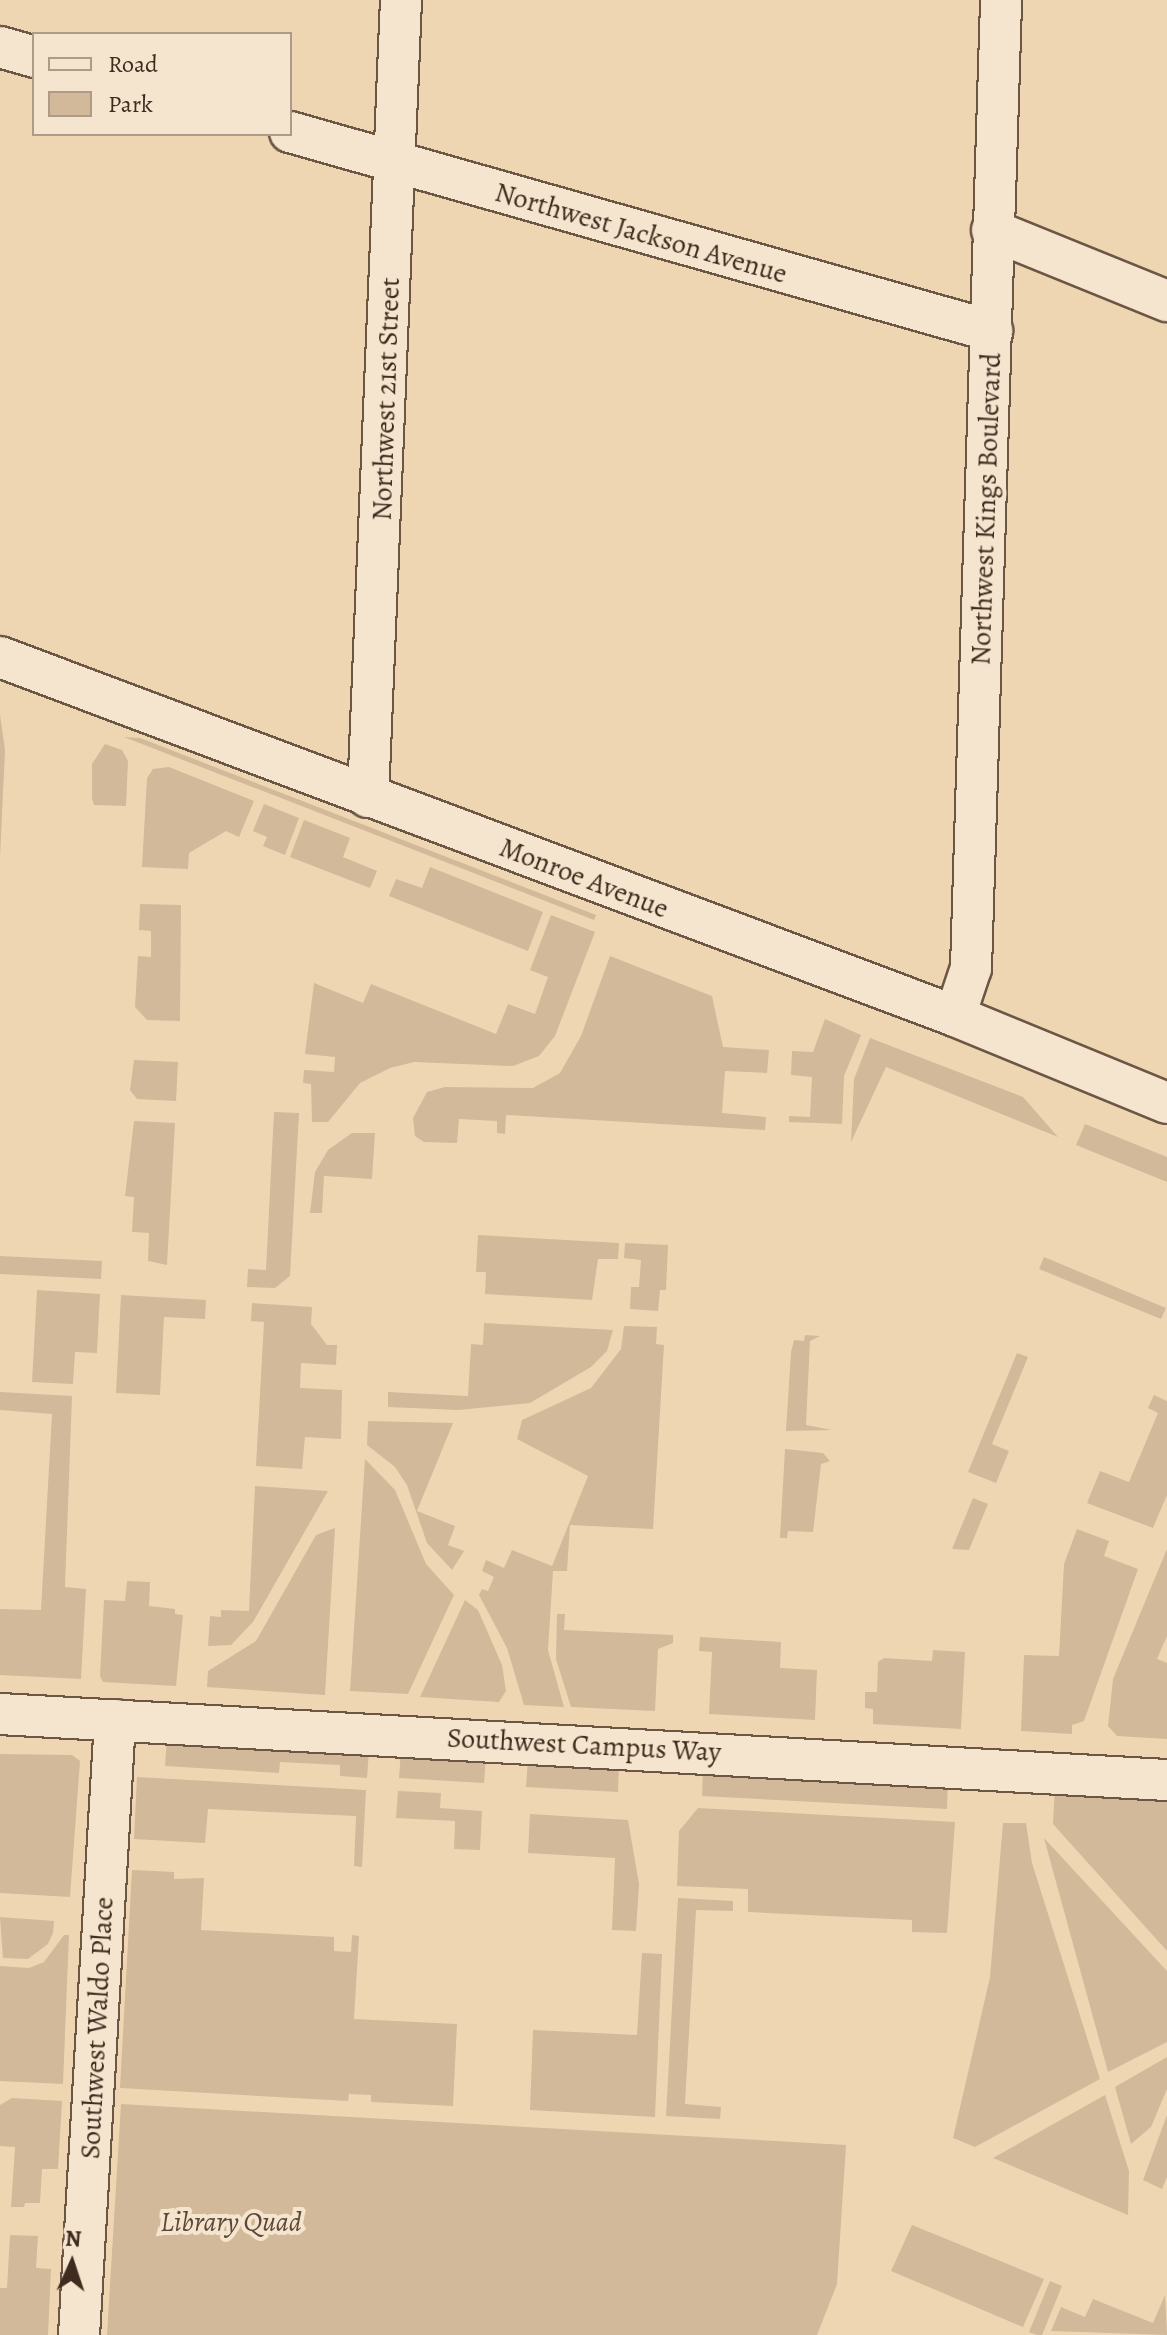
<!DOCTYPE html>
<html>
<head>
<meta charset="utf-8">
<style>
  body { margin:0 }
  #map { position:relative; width:1167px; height:2335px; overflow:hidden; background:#efd6b3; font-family:Alegreya,serif }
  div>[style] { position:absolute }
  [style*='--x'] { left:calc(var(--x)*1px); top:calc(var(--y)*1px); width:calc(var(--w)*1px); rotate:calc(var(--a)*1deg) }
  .green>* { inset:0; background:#d1b99a }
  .roads { filter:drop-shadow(2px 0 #6c5644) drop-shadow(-2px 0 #6c5644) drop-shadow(0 2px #6c5644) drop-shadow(0 -2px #6c5644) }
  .minor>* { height:40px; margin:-20px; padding:0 20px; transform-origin:20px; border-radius:20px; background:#f5e4ce }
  span { translate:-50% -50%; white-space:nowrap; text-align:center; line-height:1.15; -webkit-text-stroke:8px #f5e4ce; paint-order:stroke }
  .street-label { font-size:28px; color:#402c1f }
  .park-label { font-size:28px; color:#5d4838; font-style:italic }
  .legend { position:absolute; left:32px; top:32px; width:260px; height:104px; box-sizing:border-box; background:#f5e4ce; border:2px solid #ad9a88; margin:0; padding:10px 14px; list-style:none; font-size:24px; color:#402c1f }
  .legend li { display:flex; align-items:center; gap:16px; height:40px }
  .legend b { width:40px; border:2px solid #ad9a88 }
  .north { position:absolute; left:32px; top:2223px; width:80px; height:80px; -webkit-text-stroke:6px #f5e4ce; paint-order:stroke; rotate:3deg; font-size:22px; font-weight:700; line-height:32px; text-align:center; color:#402c1f }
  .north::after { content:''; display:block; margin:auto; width:28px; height:36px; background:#402c1f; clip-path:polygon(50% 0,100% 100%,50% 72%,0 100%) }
</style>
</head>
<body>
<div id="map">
  <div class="green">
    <i style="clip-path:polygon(0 715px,5px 750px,0 858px)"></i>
    <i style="clip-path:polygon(124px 737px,140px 738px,596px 915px,594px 920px)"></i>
    <i style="clip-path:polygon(105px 744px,122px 750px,128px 761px,126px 806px,94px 805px,92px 799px,92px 764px)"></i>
    <i style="clip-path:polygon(169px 767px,254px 801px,239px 837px,226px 831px,189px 853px,188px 869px,142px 867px,147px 778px,153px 769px)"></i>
    <i style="clip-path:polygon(264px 804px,299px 818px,285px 855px,263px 846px,267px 837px,253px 831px)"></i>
    <i style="clip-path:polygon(304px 820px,350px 838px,343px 857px,377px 871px,370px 888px,290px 857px)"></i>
    <i style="clip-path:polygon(430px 867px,543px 912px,528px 951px,389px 896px,396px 879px,422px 888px)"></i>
    <i style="clip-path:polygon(140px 904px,181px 905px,180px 1021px,147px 1020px,135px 1007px,138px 956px,151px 957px,151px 931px,139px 930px)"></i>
    <i style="clip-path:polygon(551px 915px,595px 932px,555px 1036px,539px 1056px,513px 1066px,414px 1062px,390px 1068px,360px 1083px,328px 1122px,312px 1122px,311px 1084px,303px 1083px,304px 1070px,334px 1072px,335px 1057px,305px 1054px,314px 983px,363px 1003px,371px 984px,496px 1034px,508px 1004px,535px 1014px,548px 977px,530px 970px)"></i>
    <i style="clip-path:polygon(610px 956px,712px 996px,723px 1047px,769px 1050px,767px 1073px,725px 1071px,722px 1113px,766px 1117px,765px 1130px,506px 1115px,505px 1134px,497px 1133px,497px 1121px,459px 1119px,457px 1143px,424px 1142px,415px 1136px,413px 1118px,427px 1092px,445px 1087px,533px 1088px,560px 1073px,581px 1036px)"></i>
    <i style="clip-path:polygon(825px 1019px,861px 1035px,844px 1076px,842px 1124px,789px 1122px,789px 1116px,810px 1117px,812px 1077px,791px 1075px,792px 1051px,813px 1052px)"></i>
    <i style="clip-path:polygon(870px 1038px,1023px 1097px,1058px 1137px,886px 1067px,851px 1142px,854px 1079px)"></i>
    <i style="clip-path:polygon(134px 1060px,178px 1062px,176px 1101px,137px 1099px,130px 1090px)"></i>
    <i style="clip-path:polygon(274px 1112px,299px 1113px,290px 1276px,275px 1288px,247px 1287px,248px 1269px,266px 1270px)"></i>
    <i style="clip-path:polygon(134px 1121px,175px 1123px,167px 1265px,148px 1261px,149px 1233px,132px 1232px,134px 1197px,125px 1196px)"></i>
    <i style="clip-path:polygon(1085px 1124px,1167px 1157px,1167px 1182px,1076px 1145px)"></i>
    <i style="clip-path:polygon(352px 1133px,375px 1133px,372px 1179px,324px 1176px,322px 1213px,310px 1213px,315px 1172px,328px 1150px)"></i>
    <i style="clip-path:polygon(478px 1235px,619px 1243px,618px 1259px,598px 1259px,592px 1300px,485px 1294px,486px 1272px,476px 1272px)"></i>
    <i style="clip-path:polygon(625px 1243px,668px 1245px,666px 1290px,660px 1290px,658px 1311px,630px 1309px,631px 1287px,639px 1287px,641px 1260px,624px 1258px)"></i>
    <i style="clip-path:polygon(0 1256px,102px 1261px,101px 1279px,0 1274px)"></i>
    <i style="clip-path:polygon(1044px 1257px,1166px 1308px,1161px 1319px,1039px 1269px)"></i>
    <i style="clip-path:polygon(37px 1290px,100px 1294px,97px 1353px,75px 1352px,73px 1384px,32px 1382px)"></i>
    <i style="clip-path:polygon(121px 1295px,206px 1300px,205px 1319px,164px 1317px,160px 1395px,116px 1393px)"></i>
    <i style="clip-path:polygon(252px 1303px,312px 1307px,311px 1324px,327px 1345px,337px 1345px,336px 1365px,301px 1363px,300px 1388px,342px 1390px,341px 1439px,305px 1437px,302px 1469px,256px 1466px,264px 1322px,251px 1321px)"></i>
    <i style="clip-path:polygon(484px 1323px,613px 1330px,607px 1351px,591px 1367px,530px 1403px,458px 1410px,388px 1407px,388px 1392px,468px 1396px,471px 1344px,483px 1345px)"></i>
    <i style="clip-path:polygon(624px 1326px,657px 1327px,656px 1344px,664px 1345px,653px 1529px,570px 1525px,567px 1571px,553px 1571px,548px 1650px,564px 1707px,524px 1705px,507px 1648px,479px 1595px,482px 1589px,488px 1591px,494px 1577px,482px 1571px,486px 1560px,504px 1568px,512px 1550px,552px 1566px,588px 1476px,517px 1439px,522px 1420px,591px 1388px,621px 1349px)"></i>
    <i style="clip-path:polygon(805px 1335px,820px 1336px,810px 1341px,806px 1425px,832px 1430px,786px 1431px,791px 1352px,794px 1340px,804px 1341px)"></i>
    <i style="clip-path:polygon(1017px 1353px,1028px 1357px,992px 1444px,1009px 1451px,996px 1483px,968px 1472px)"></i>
    <i style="clip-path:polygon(0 1392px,72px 1396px,65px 1587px,86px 1589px,81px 1679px,0 1675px,0 1609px,41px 1610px,52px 1414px,0 1410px)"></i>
    <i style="clip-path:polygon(1154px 1395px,1167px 1401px,1167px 1495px,1153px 1528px,1087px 1503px,1100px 1471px,1129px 1482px,1158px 1413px,1148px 1408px)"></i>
    <i style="clip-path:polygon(368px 1421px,453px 1423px,417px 1511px,455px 1526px,448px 1545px,464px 1551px,452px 1570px,427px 1543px,407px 1485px,395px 1467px,367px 1445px)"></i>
    <i style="clip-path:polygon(785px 1449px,823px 1453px,830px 1461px,821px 1464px,813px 1532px,788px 1531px,787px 1538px,780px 1538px)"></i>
    <i style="clip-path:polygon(365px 1459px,395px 1490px,426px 1564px,454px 1595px,408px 1694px,350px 1691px)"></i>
    <i style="clip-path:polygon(255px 1486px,328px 1491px,253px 1622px,231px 1645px,208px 1646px,210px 1616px,221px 1617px,221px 1610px,249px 1611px)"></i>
    <i style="clip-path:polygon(973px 1498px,988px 1504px,969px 1550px,952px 1549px)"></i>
    <i style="clip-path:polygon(335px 1528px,325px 1695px,207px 1687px,208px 1671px,256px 1641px,316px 1535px)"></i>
    <i style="clip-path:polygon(1077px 1529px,1109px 1541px,1104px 1556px,1138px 1569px,1084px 1721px,1072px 1725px,1072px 1734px,1021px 1731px,1024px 1655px,1059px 1656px,1064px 1564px)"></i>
    <i style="clip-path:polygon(1167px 1549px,1167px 1636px,1157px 1659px,1167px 1663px,1167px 1739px,1117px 1736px,1108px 1726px,1113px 1679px)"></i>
    <i style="clip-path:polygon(127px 1581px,150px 1582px,149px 1606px,175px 1609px,175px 1614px,183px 1615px,176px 1686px,103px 1682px,100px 1676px,104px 1600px,125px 1601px)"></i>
    <i style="clip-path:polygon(465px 1600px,478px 1610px,502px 1665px,506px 1691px,499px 1702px,420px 1697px)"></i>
    <i style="clip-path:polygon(557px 1614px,565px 1614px,564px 1630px,673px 1635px,673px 1643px,658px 1649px,655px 1711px,571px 1707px,556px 1659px)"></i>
    <i style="clip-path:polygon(700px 1637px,781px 1642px,780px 1668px,817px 1670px,815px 1720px,709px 1714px,712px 1652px,699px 1651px)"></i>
    <i style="clip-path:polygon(933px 1650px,965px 1652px,961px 1729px,873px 1724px,873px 1709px,865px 1708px,865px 1692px,877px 1692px,878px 1662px,884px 1658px,932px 1661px)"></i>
    <i style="clip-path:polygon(167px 1738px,369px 1750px,367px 1778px,340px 1776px,340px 1765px,280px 1762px,279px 1773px,165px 1766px)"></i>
    <i style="clip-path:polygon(401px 1750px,486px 1755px,484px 1783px,399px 1778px)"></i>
    <i style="clip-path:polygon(0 1754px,72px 1755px,80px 1761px,70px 1897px,0 1893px)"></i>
    <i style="clip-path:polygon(528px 1759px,619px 1764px,618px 1792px,526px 1787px)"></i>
    <i style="clip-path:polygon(703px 1770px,948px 1783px,947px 1809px,702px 1796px)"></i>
    <i style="clip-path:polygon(137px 1777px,366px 1790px,362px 1867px,354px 1866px,356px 1816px,208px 1809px,205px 1843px,134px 1839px)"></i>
    <i style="clip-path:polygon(1055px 1786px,1167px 1793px,1167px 1951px,1053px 1824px)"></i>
    <i style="clip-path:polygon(398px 1791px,441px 1793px,440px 1808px,482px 1811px,480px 1850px,454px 1849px,455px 1821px,396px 1818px)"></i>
    <i style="clip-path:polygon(698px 1808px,955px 1822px,947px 1933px,912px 1932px,912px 1920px,748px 1912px,748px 1889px,677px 1886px,679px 1831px)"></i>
    <i style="clip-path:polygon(530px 1814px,628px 1820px,639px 1884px,636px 1931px,612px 1930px,615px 1858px,528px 1853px)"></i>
    <i style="clip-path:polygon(1003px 1823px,1026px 1823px,1032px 1863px,1100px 2079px,975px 2147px,953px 2138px,990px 1977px)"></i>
    <i style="clip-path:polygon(1044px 1838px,1167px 1971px,1167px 2042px,1108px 2072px)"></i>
    <i style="clip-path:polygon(132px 1870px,174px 1872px,174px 1879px,204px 1878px,201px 1930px,334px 1937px,334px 1951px,351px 1952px,352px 1935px,359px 1936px,354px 2019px,457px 2024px,453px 2106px,371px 2102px,371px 2095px,349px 2094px,348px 2101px,120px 2088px)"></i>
    <i style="clip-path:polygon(678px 1898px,733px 1901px,733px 1911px,696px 1910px,685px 2104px,721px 2107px,720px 2119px,666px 2116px)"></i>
    <i style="clip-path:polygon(0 1917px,54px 1921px,53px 1933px,48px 1944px,28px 1959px,3px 1958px)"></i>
    <i style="clip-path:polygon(64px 1935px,69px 1935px,63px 2084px,0 2081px,0 1966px,29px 1968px,44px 1962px)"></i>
    <i style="clip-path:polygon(642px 1953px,662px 1954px,655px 2117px,530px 2110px,533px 2030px,637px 2035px)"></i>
    <i style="clip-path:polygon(1167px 2057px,1167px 2089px,1151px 2127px,1131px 2144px,1115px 2087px)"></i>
    <i style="clip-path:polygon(1105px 2095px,1129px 2171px,1128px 2215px,993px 2158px)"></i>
    <i style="clip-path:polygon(12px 2098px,62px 2101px,58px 2169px,42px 2169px,40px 2203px,25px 2203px,24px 2207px,11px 2207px,15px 2147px,0 2146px,0 2105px)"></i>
    <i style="clip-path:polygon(121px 2104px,846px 2145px,837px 2284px,817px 2335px,107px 2335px)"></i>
    <i style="clip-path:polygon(1167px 2115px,1167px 2177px,1162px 2189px,1143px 2180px)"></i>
    <i style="clip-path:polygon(912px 2225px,1044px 2279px,1023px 2327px,891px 2271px)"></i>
    <i style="clip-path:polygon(10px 2235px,38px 2236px,36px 2268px,51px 2269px,48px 2335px,0 2335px,0 2288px,7px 2288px)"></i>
    <i style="clip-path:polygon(1050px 2281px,1062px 2286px,1042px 2335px,1037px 2335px,1029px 2332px)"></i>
    <i style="clip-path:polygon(1165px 2295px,1167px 2335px,1051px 2331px,1061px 2307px,1085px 2317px,1093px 2299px,1153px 2323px)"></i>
  </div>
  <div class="roads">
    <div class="minor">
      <i style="--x:0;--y:47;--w:35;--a:16"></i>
      <i style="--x:290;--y:132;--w:730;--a:15.83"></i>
      <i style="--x:992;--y:230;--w:189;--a:22.1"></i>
      <i style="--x:0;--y:657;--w:1020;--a:20.6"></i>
      <i style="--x:955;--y:1016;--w:229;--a:22.3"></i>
      <i style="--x:368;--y:797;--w:798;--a:-87.63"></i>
      <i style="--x:955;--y:1016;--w:51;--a:-71.6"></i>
      <i style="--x:971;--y:968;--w:968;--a:-88.22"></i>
      <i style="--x:0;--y:1714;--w:1169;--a:3.24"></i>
      <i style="--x:79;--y:2335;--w:616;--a:-86.65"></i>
    </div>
  </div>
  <div class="street-label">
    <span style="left:641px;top:233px;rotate:16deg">Northwest Jackson Avenue</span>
    <span style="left:386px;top:399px;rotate:-88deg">Northwest 21st Street</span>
    <span style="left:986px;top:509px;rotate:-88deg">Northwest Kings Boulevard</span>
    <span style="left:584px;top:878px;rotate:21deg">Monroe Avenue</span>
    <span style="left:584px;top:1745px;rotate:3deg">Southwest Campus Way</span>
    <span style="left:97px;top:2028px;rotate:-87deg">Southwest Waldo Place</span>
  </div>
  <div class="park-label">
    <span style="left:231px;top:2222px">Library Quad</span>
  </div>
  <ul class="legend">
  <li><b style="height:10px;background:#f5e4ce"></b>Road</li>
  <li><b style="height:22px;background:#d1b99a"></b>Park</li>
  </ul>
  <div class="north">N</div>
</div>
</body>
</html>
